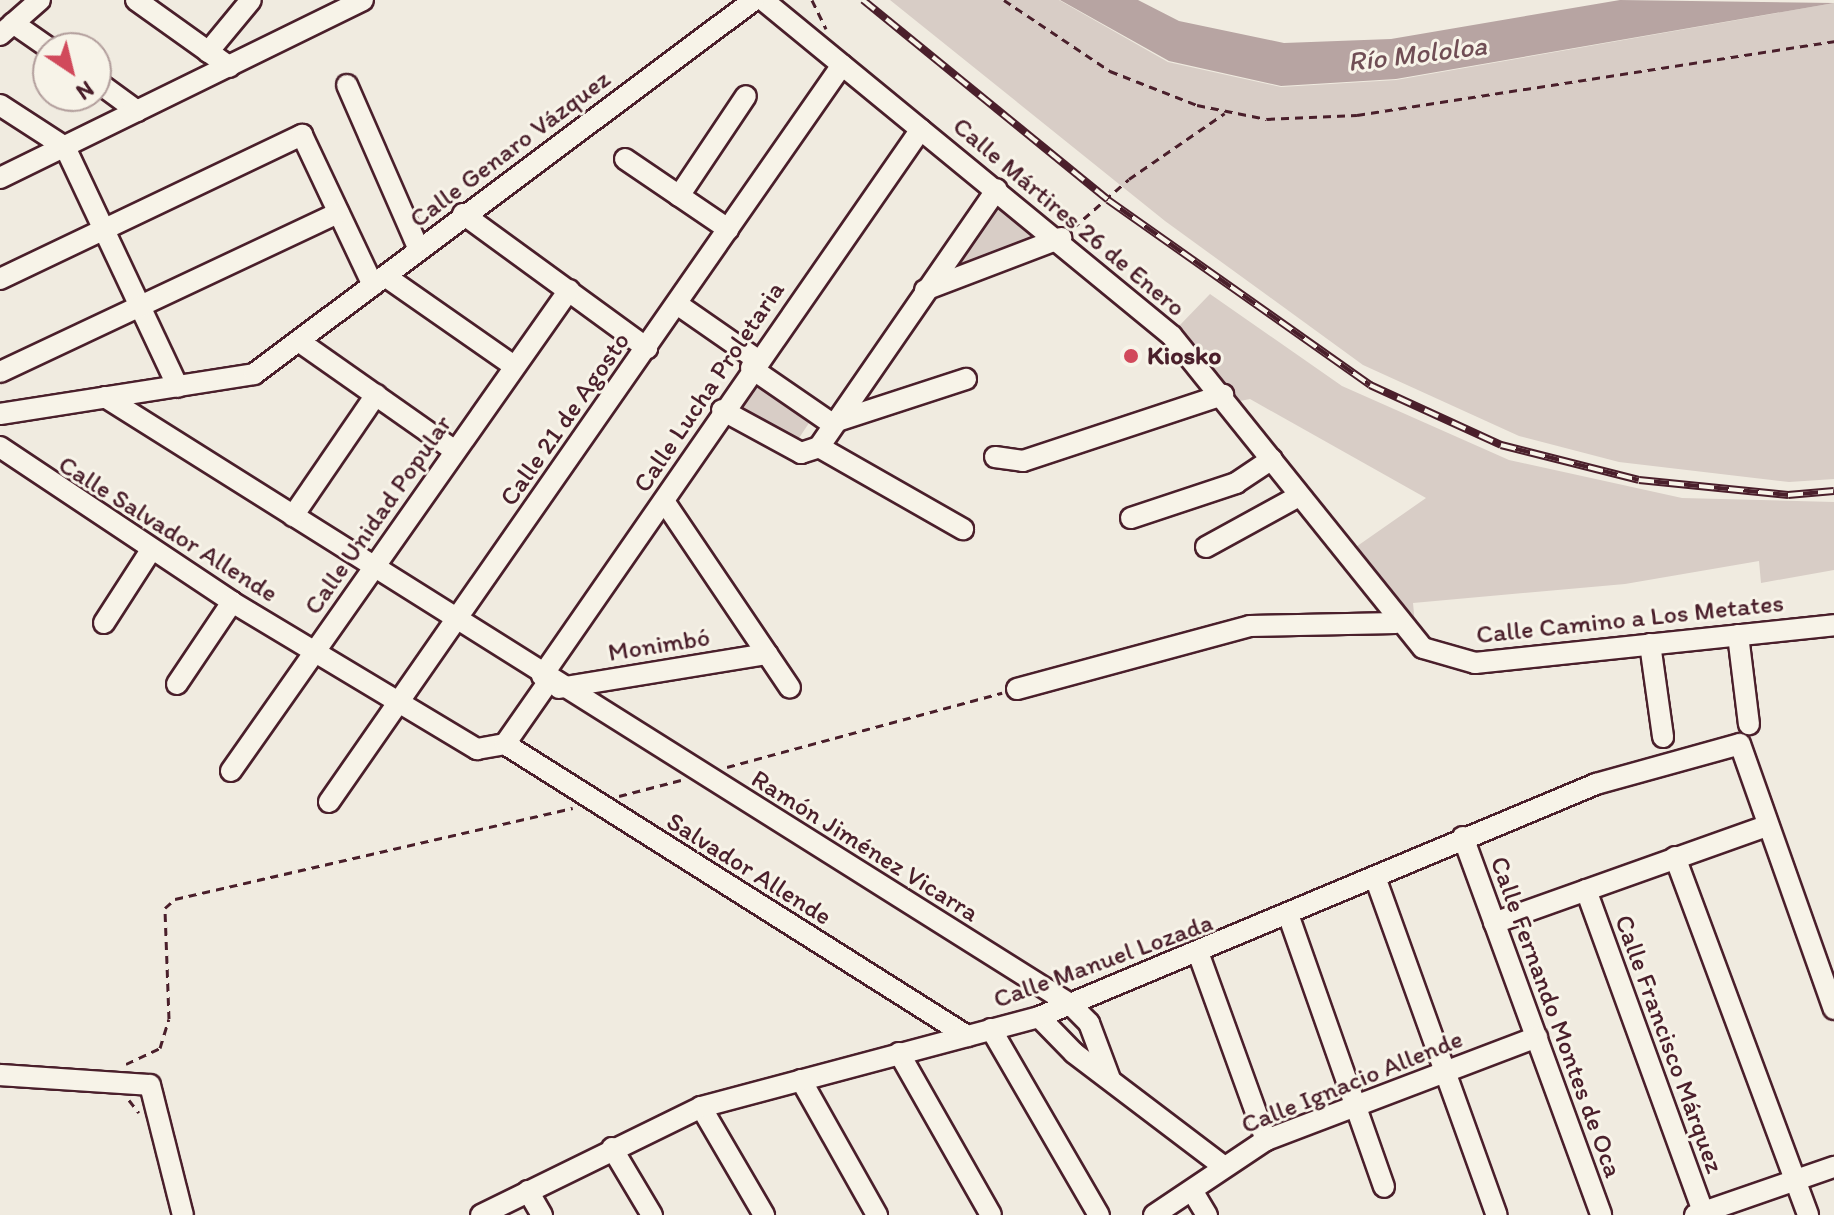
<!DOCTYPE html>
<html>
<head>
<meta charset="utf-8">
<style>
  body { margin:0 }
  #map { position:relative; width:1834px; height:1215px; overflow:hidden; background:#f0ebe0; font-family:Itim,sans-serif }
  div>[style] { position:absolute }
  [style*='--x'] { left:calc(var(--x)*1px); top:calc(var(--y)*1px); width:calc(var(--w)*1px); rotate:calc(var(--a)*1deg) }
  .green>* { inset:0; background:#d8cdc6 }
  .water>* { inset:0; background:#b7a4a2 }
  .path>* { height:3px; margin-top:-1.5px; transform-origin:0; background:repeating-linear-gradient(90deg,#4a1f2b 0 8px,transparent 0 14px) }
  .roads { filter:drop-shadow(2px 0 #4a1f2b) drop-shadow(-2px 0 #4a1f2b) drop-shadow(0 2px #4a1f2b) drop-shadow(0 -2px #4a1f2b) }
  .minor>* { height:20px; margin:-10px; padding:0 10px; transform-origin:10px; border-radius:10px; background:#f7f3e8 }
  .rail>* { height:8px; margin-top:-4px; transform-origin:0; background:repeating-linear-gradient(90deg,#f7f3e8 0 15px,#4a1f2b 0 30px); box-sizing:border-box; border-block:2px solid #4a1f2b }
  .dots>* { width:22px; height:22px; translate:-50% -50%; box-sizing:border-box; border:4px solid #f7f3e8; border-radius:50% }
  span { translate:-50% -50%; white-space:nowrap; text-align:center; line-height:1.15; -webkit-text-stroke:6px #f7f3e8; paint-order:stroke }
  .street-label { font-size:26px; color:#4a1f2b }
  .poi-label { font-size:26px; color:#4a1f2b; font-weight:700 }
  .left { translate:0 -50%; text-align:left }
  .water-label { font-size:28px; color:#704e55; font-style:italic }
  .north { position:absolute; left:32px; top:32px; width:80px; height:80px; box-sizing:border-box; background:#f7f3e8; border:2px solid #b29e9c; border-radius:50%; rotate:145deg; font-size:22px; font-weight:700; line-height:32px; text-align:center; color:#4a1f2b }
  .north::after { content:''; display:block; margin:auto; width:28px; height:36px; background:#d1495b; clip-path:polygon(50% 0,100% 100%,50% 72%,0 100%) }
</style>
</head>
<body>
<div id="map">
  <div class="green">
    <i style="clip-path:polygon(890px 0,1059px 0,1168px 62px,1281px 87px,1396px 80px,1834px 3px,1834px 479px,1789px 482px,1619px 462px,1519px 436px,1363px 365px,1165px 221px)"></i>
    <i style="clip-path:polygon(997px 189px,1061px 238px,925px 290px)"></i>
    <i style="clip-path:polygon(1210px 294px,1342px 386px,1509px 460px,1682px 498px,1834px 502px,1834px 570px,1761px 583px,1759px 561px,1625px 584px,1413px 603px,1416px 635px,1353px 549px,1426px 498px,1250px 399px,1240px 401px,1179px 326px)"></i>
    <i style="clip-path:polygon(751px 380px,811px 420px,795px 444px,734px 404px)"></i>
  </div>
  <div class="water">
    <i style="clip-path:polygon(1060px 0,1138px 0,1179px 21px,1284px 43px,1391px 39px,1620px 0,1834px 3px,1396px 79px,1281px 86px,1169px 61px)"></i>
  </div>
  <div class="path">
    <i style="--x:812;--y:0;--w:32;--a:64"></i>
    <i style="--x:1004;--y:0;--w:128;--a:33.8"></i>
    <i style="--x:1110;--y:71;--w:93;--a:21.3"></i>
    <i style="--x:1197;--y:105;--w:71;--a:11.3"></i>
    <i style="--x:1267;--y:119;--w:90;--a:-2.5"></i>
    <i style="--x:1357;--y:115;--w:483;--a:-8.8"></i>
    <i style="--x:1073;--y:228;--w:74;--a:-41.2"></i>
    <i style="--x:1129;--y:179;--w:116;--a:-34.5"></i>
    <i style="--x:727;--y:767;--w:285;--a:-15.1"></i>
    <i style="--x:619;--y:796;--w:64;--a:-14.5"></i>
    <i style="--x:126;--y:1064;--w:38;--a:-25"></i>
    <i style="--x:160;--y:1048;--w:30;--a:-73"></i>
    <i style="--x:169;--y:1019;--w:111;--a:-92.1"></i>
    <i style="--x:165;--y:908;--w:13;--a:-42"></i>
    <i style="--x:175;--y:899;--w:408;--a:-12.9"></i>
    <i style="--x:129;--y:1100;--w:16;--a:52"></i>
  </div>
  <div class="roads">
    <div class="minor">
      <i style="--x:136;--y:0;--w:115;--a:35.5"></i>
      <i style="--x:763;--y:0;--w:529;--a:39.4"></i>
      <i style="--x:1172;--y:336;--w:400;--a:51.2"></i>
      <i style="--x:1423;--y:648;--w:54;--a:16.1"></i>
      <i style="--x:1475;--y:663;--w:361;--a:-6"></i>
      <i style="--x:13;--y:23;--w:44;--a:34.8"></i>
      <i style="--x:0;--y:35;--w:53;--a:-41.2"></i>
      <i style="--x:208;--y:52;--w:67;--a:-50.4"></i>
      <i style="--x:96;--y:81;--w:51;--a:36.2"></i>
      <i style="--x:347;--y:85;--w:180;--a:66.4"></i>
      <i style="--x:0;--y:105;--w:77;--a:32.9"></i>
      <i style="--x:65;--y:147;--w:265;--a:64.8"></i>
      <i style="--x:625;--y:159;--w:125;--a:34.2"></i>
      <i style="--x:0;--y:178;--w:404;--a:-26.1"></i>
      <i style="--x:679;--y:196;--w:120;--a:-56.2"></i>
      <i style="--x:463;--y:214;--w:228;--a:36.1"></i>
      <i style="--x:385;--y:276;--w:157;--a:34.9"></i>
      <i style="--x:0;--y:279;--w:335;--a:-25.5"></i>
      <i style="--x:302;--y:135;--w:166;--a:64.7"></i>
      <i style="--x:925;--y:290;--w:146;--a:-20.9"></i>
      <i style="--x:677;--y:304;--w:96;--a:34.8"></i>
      <i style="--x:300;--y:342;--w:189;--a:35.1"></i>
      <i style="--x:751;--y:368;--w:97;--a:34.5"></i>
      <i style="--x:831;--y:423;--w:142;--a:-18.1"></i>
      <i style="--x:0;--y:372;--w:374;--a:-25.2"></i>
      <i style="--x:105;--y:397;--w:1140;--a:32.17"></i>
      <i style="--x:1070;--y:1004;--w:27;--a:45"></i>
      <i style="--x:1089;--y:1023;--w:60;--a:69.4"></i>
      <i style="--x:722;--y:410;--w:90;--a:28.6"></i>
      <i style="--x:801;--y:453;--w:19;--a:-18"></i>
      <i style="--x:0;--y:414;--w:257;--a:-8.9"></i>
      <i style="--x:254;--y:374;--w:624;--a:-36.8"></i>
      <i style="--x:0;--y:447;--w:279;--a:33.7"></i>
      <i style="--x:232;--y:602;--w:286;--a:31"></i>
      <i style="--x:477;--y:749;--w:28;--a:-10"></i>
      <i style="--x:505;--y:744;--w:77;--a:-55.1"></i>
      <i style="--x:819;--y:447;--w:313;--a:-55.4"></i>
      <i style="--x:819;--y:447;--w:166;--a:29.7"></i>
      <i style="--x:995;--y:457;--w:28;--a:8"></i>
      <i style="--x:1023;--y:461;--w:211;--a:-18.3"></i>
      <i style="--x:664;--y:501;--w:225;--a:56"></i>
      <i style="--x:293;--y:516;--w:147;--a:-55.6"></i>
      <i style="--x:1131;--y:518;--w:111;--a:-18.4"></i>
      <i style="--x:1236;--y:483;--w:43;--a:-33.7"></i>
      <i style="--x:1206;--y:547;--w:106;--a:-28.7"></i>
      <i style="--x:104;--y:623;--w:87;--a:-57.2"></i>
      <i style="--x:1738;--y:635;--w:90;--a:83"></i>
      <i style="--x:1650;--y:644;--w:94;--a:82"></i>
      <i style="--x:542;--y:676;--w:665;--a:-55.28"></i>
      <i style="--x:177;--y:684;--w:99;--a:-56.1"></i>
      <i style="--x:559;--y:688;--w:211;--a:-9.3"></i>
      <i style="--x:1017;--y:689;--w:241;--a:-15.1"></i>
      <i style="--x:1250;--y:626;--w:146;--a:-1.2"></i>
      <i style="--x:505;--y:744;--w:547;--a:32.29"></i>
      <i style="--x:231;--y:771;--w:588;--a:-54.9"></i>
      <i style="--x:329;--y:802;--w:898;--a:-55.16"></i>
      <i style="--x:1463;--y:837;--w:402;--a:69.9"></i>
      <i style="--x:1675;--y:857;--w:382;--a:69.6"></i>
      <i style="--x:1375;--y:877;--w:359;--a:70.2"></i>
      <i style="--x:1586;--y:890;--w:346;--a:70"></i>
      <i style="--x:1289;--y:917;--w:286;--a:70.6"></i>
      <i style="--x:1494;--y:923;--w:287;--a:-19.6"></i>
      <i style="--x:1199;--y:955;--w:197;--a:70.1"></i>
      <i style="--x:1039;--y:1017;--w:50;--a:45.8"></i>
      <i style="--x:1074;--y:1053;--w:187;--a:37.2"></i>
      <i style="--x:991;--y:1029;--w:215;--a:59.9"></i>
      <i style="--x:899;--y:1053;--w:186;--a:60.4"></i>
      <i style="--x:0;--y:1075;--w:150;--a:3.8"></i>
      <i style="--x:150;--y:1085;--w:134;--a:75.8"></i>
      <i style="--x:801;--y:1080;--w:155;--a:60.6"></i>
      <i style="--x:701;--y:1107;--w:125;--a:59.7"></i>
      <i style="--x:612;--y:1148;--w:78;--a:59.2"></i>
      <i style="--x:528;--y:1191;--w:28;--a:60"></i>
      <i style="--x:1193;--y:1192;--w:27;--a:59"></i>
      <i style="--x:481;--y:1215;--w:245;--a:-26.1"></i>
      <i style="--x:701;--y:1107;--w:350;--a:-14.9"></i>
      <i style="--x:1039;--y:1017;--w:604;--a:-22.7"></i>
      <i style="--x:1596;--y:784;--w:149;--a:-15.5"></i>
      <i style="--x:1740;--y:744;--w:281;--a:70.5"></i>
      <i style="--x:1154;--y:1215;--w:135;--a:-33.8"></i>
      <i style="--x:1266;--y:1140;--w:290;--a:-20.8"></i>
      <i style="--x:1695;--y:1215;--w:147;--a:-19.1"></i>
    </div>
  </div>
  <div class="rail">
    <i style="--x:863;--y:0;--w:316;--a:39.2"></i>
    <i style="--x:1108;--y:200;--w:321;--a:35.2"></i>
    <i style="--x:1370;--y:385;--w:144;--a:24.6"></i>
    <i style="--x:1501;--y:445;--w:142;--a:14.2"></i>
    <i style="--x:1639;--y:480;--w:150;--a:5.7"></i>
    <i style="--x:1788;--y:495;--w:46;--a:-5"></i>
  </div>
  <div class="dots">
    <i style="left:1131px;top:356px;background:#d1495b"></i>
  </div>
  <div class="street-label">
    <span style="left:510px;top:149px;rotate:-37deg">Calle Genaro Vázquez</span>
    <span style="left:1069px;top:217px;rotate:40deg">Calle Mártires 26 de Enero</span>
    <span style="left:709px;top:387px;rotate:-56deg">Calle Lucha Proletaria</span>
    <span style="left:565px;top:419px;rotate:-55deg">Calle 21 de Agosto</span>
    <span style="left:378px;top:515px;rotate:-55deg">Calle Unidad Popular</span>
    <span style="left:168px;top:529px;rotate:32deg">Calle Salvador Allende</span>
    <span style="left:1630px;top:619px;rotate:-6deg">Calle Camino a Los Metates</span>
    <span style="left:659px;top:645px;rotate:-9deg">Monimbó</span>
    <span style="left:865px;top:846px;rotate:32deg">Ramón Jiménez Vicarra</span>
    <span style="left:749px;top:869px;rotate:32deg">Salvador Allende</span>
    <span style="left:1103px;top:961px;rotate:-20deg">Calle Manuel Lozada</span>
    <span style="left:1556px;top:1017px;rotate:70deg">Calle Fernando Montes de Oca</span>
    <span style="left:1669px;top:1044px;rotate:70deg">Calle Francisco Márquez</span>
    <span style="left:1352px;top:1082px;rotate:-22deg">Calle Ignacio Allende</span>
  </div>
  <div class="poi-label">
    <span class="left" style="left:1147px;top:356px">Kiosko</span>
  </div>
  <div class="water-label">
    <span style="left:1417px;top:53px;rotate:-7deg">Río Mololoa</span>
  </div>
  <div class="north">N</div>
</div>
</body>
</html>
